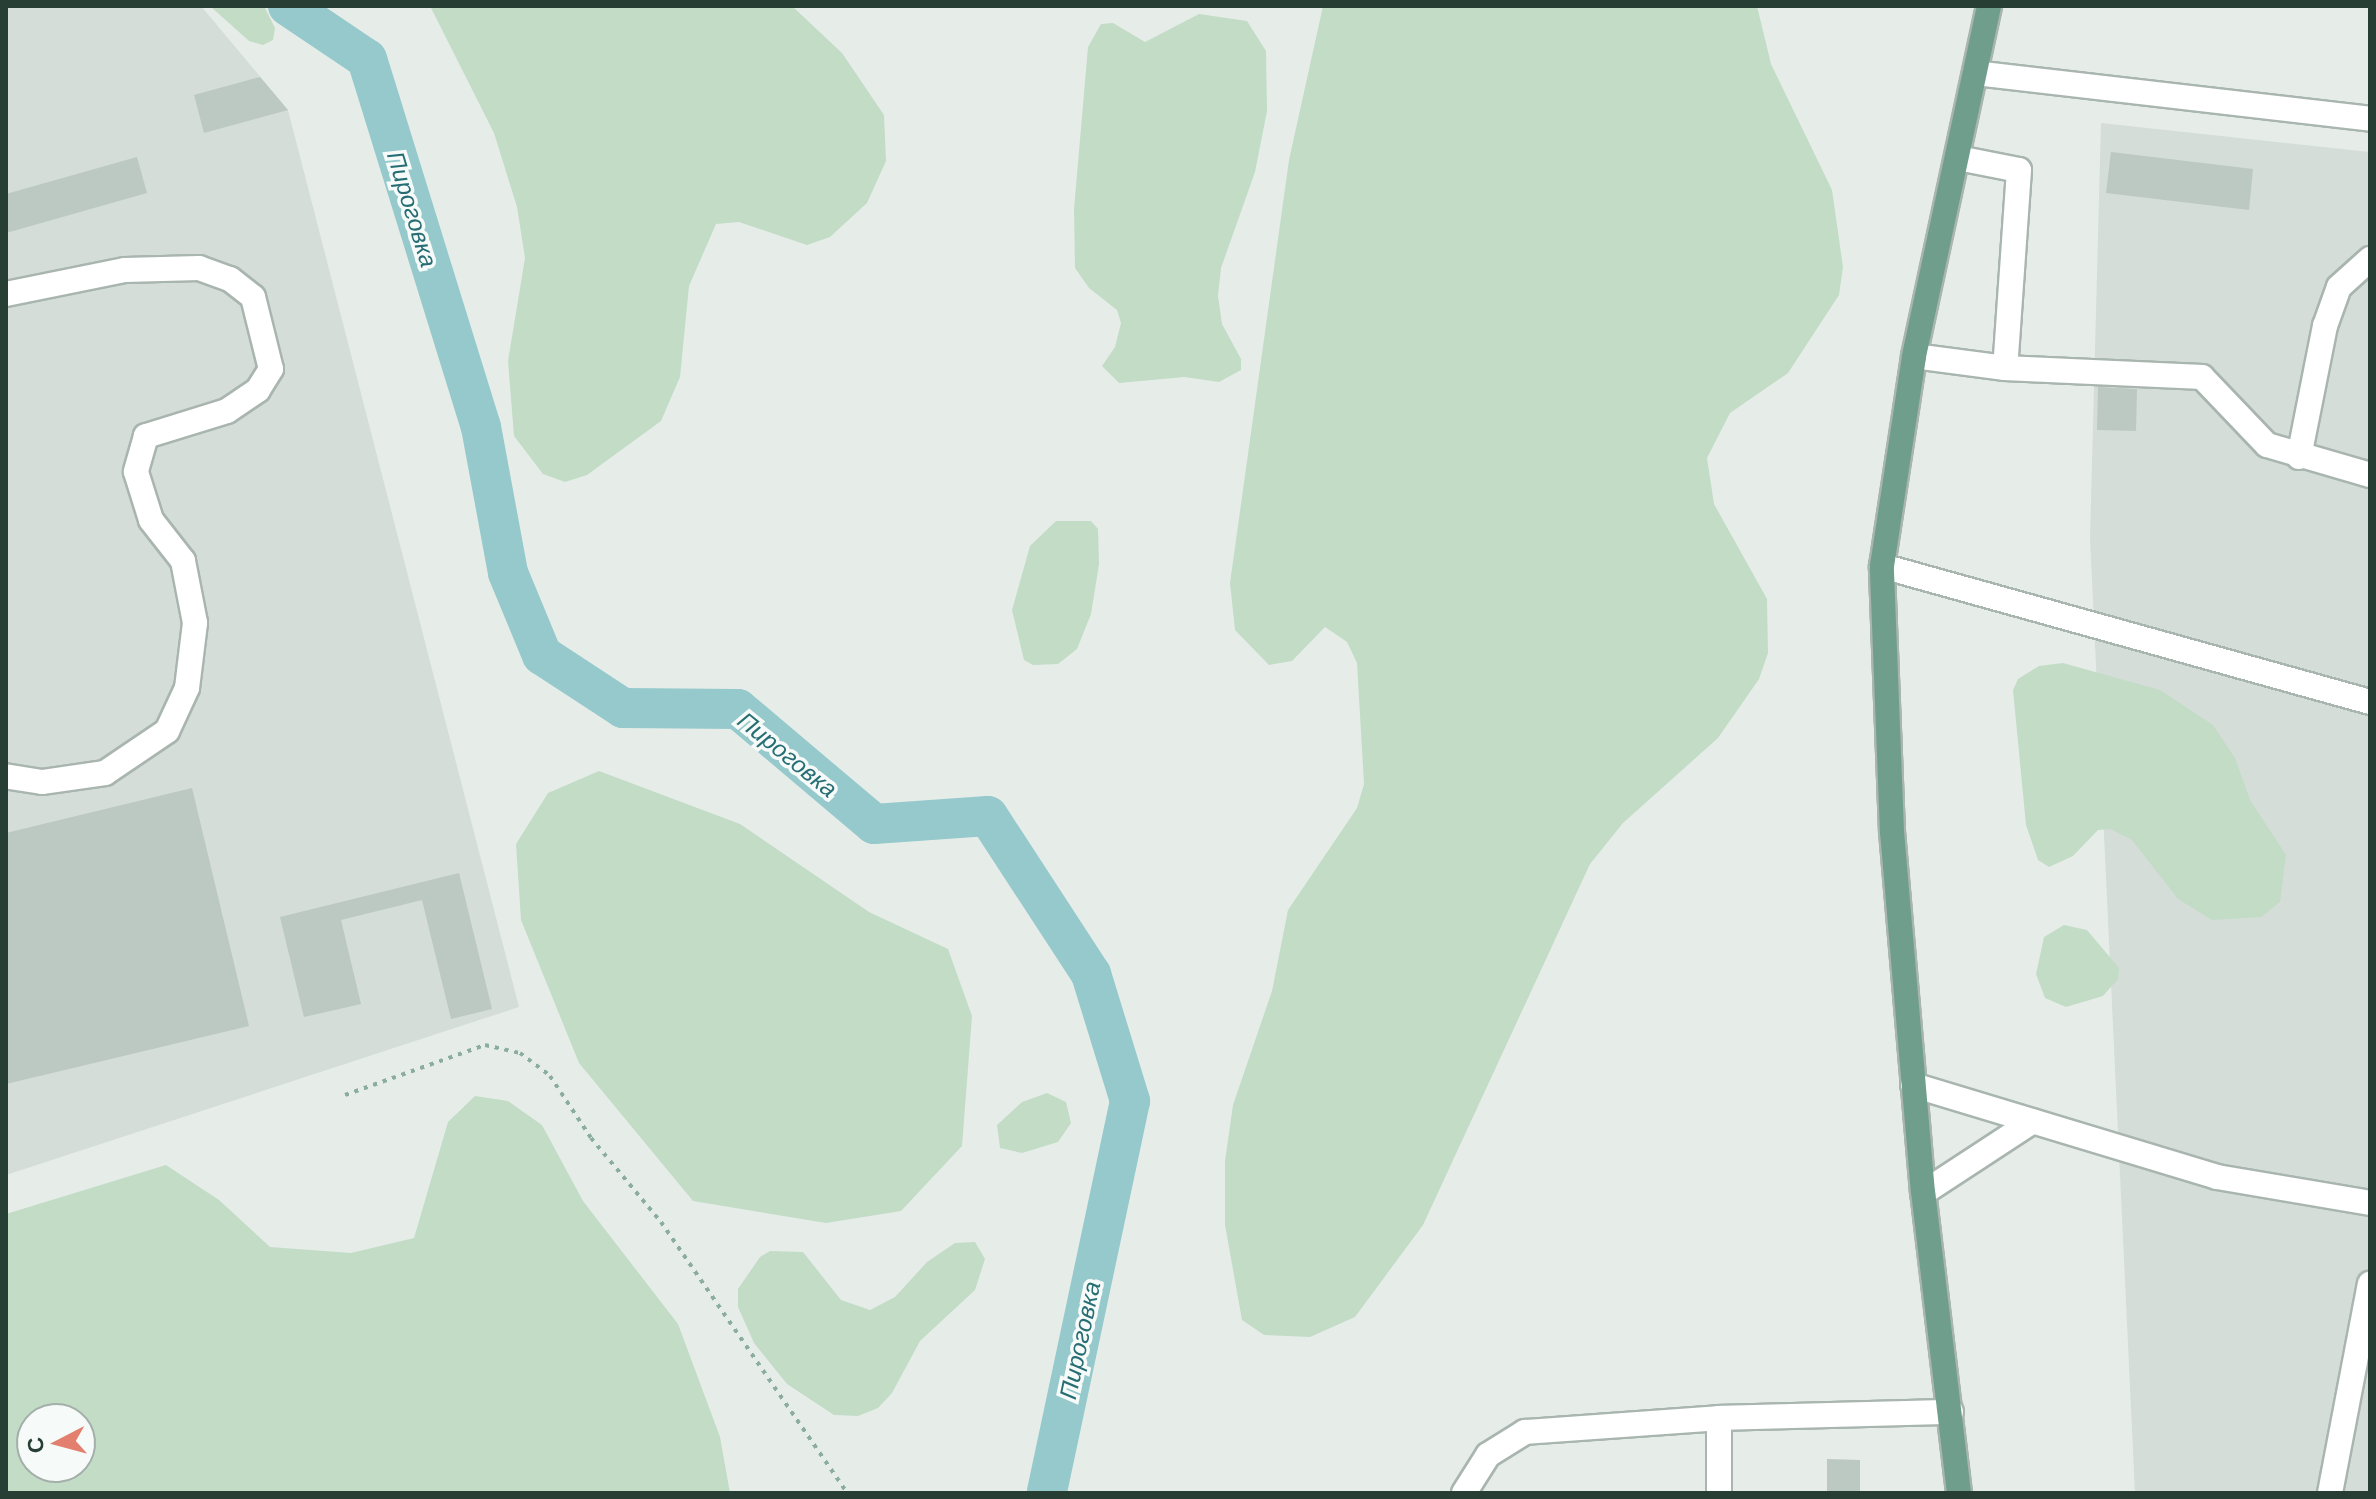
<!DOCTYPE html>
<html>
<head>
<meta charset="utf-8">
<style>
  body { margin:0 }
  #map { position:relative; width:2376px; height:1499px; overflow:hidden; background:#e6ede9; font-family:Barlow,sans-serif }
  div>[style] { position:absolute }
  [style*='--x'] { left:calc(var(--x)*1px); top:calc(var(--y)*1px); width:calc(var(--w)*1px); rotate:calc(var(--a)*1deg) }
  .built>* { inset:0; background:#d4ddd8 }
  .green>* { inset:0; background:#c2dcc6 }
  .river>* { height:40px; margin:-20px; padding:0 20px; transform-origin:20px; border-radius:20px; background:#95c9cc }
  .building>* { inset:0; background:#bcc8c2 }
  .path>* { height:4px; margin-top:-2px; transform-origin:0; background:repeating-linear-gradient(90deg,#8aad9f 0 4px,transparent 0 10px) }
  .roads { filter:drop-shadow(2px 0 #a9b5af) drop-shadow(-2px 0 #a9b5af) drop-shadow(0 2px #a9b5af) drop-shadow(0 -2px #a9b5af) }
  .minor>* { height:24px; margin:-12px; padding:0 12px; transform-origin:12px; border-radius:12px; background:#fff }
  .major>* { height:24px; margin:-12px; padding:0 12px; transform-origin:12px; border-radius:12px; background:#709e8d }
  span { translate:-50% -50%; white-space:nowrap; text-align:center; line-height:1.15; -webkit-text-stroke:7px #f6faf8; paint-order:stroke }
  .water-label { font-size:24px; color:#276e74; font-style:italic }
  .frame { position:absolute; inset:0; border:8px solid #273e35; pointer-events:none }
  .north { position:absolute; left:16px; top:1403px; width:80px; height:80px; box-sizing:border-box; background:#f6faf8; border:2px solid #a3afaa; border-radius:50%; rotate:264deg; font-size:22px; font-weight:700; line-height:32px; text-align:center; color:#273e35 }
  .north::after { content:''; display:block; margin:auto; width:28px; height:36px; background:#e37f6e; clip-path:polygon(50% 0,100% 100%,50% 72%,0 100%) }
</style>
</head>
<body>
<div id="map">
  <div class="built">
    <i style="clip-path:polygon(6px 6px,201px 6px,288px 110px,519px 1007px,6px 1175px)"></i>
    <i style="clip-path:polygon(2101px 123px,2370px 152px,2370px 1493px,2135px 1493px,2090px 538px)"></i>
  </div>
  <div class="green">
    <i style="clip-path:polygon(210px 6px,264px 6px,275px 28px,273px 40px,263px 45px,249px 41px)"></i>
    <i style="clip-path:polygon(430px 6px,792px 6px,842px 53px,884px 115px,886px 161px,867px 203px,830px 237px,807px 245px,739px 222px,716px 224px,689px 286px,680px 377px,661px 421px,587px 475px,565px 482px,543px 474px,514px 436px,508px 361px,525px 258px,517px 207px,494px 133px)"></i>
    <i style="clip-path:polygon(1323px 6px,1757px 6px,1771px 64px,1832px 190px,1843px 267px,1839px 295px,1788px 373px,1730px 413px,1707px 458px,1714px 504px,1767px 599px,1768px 653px,1759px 679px,1718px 738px,1623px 823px,1590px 864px,1423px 1225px,1355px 1317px,1310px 1337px,1264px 1335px,1242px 1320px,1225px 1225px,1225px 1161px,1233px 1105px,1272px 991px,1288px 910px,1357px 808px,1364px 784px,1357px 663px,1347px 642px,1325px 627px,1292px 661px,1269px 665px,1235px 630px,1230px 583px,1289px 160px)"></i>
    <i style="clip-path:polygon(1199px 14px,1247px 21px,1266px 51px,1267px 111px,1255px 172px,1221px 268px,1218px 296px,1222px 324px,1241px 359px,1241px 370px,1219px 382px,1184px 377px,1119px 383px,1102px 366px,1115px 347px,1121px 323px,1117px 310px,1089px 288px,1075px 268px,1074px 209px,1088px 47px,1101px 24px,1113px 23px,1145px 42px)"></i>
    <i style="clip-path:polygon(1056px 521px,1091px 521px,1098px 529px,1099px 564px,1091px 614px,1077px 649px,1058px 664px,1033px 665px,1024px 660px,1012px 610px,1030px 546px)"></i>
    <i style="clip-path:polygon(2063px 663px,2160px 690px,2213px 725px,2235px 758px,2250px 800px,2286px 855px,2280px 902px,2261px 917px,2212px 920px,2178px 899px,2132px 840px,2110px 829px,2098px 830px,2073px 856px,2049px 867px,2038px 860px,2026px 825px,2013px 690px,2018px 679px,2039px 666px)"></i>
    <i style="clip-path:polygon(599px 771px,740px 824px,869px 912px,948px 949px,972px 1016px,962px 1146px,901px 1211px,826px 1223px,693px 1201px,579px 1063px,521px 920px,516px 844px,548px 793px)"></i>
    <i style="clip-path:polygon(2064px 925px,2087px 930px,2119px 968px,2118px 979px,2103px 996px,2066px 1007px,2045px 998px,2036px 974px,2044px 937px)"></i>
    <i style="clip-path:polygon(1047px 1093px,1066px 1102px,1071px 1123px,1058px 1142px,1022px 1153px,1000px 1148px,997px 1125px,1022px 1102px)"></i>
    <i style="clip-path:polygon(evenodd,475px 1096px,508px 1101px,542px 1125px,583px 1201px,678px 1324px,720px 1437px,730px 1493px,6px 1493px,6px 1214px,166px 1165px,219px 1200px,270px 1247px,351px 1253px,414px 1238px,448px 1122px,475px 1096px,32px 1419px,80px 1419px,80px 1467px,32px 1467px,32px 1419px)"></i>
    <i style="clip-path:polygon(975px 1242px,985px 1259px,975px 1290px,920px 1341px,892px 1393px,878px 1408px,858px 1416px,834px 1415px,787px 1384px,754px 1343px,738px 1307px,738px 1289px,760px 1257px,770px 1251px,803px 1252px,841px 1300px,870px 1310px,895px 1297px,927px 1262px,955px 1243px)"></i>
  </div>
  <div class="river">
    <i style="--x:288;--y:6;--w:95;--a:33.9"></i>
    <i style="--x:367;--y:59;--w:385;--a:72.8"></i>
    <i style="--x:481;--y:427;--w:148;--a:79.5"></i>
    <i style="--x:508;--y:573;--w:89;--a:67.5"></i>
    <i style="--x:542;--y:655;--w:97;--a:33.2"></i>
    <i style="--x:623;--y:708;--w:115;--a:0.5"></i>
    <i style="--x:738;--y:709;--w:178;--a:40.2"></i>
    <i style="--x:874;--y:824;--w:114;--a:-4"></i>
    <i style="--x:988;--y:816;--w:189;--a:56.9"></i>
    <i style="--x:1091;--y:974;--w:133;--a:72.9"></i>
    <i style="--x:1130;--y:1101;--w:401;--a:102"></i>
  </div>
  <div class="building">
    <i style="clip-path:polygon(260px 77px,288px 110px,204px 133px,194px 95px)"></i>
    <i style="clip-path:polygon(2111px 152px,2253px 169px,2249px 210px,2106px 193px)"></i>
    <i style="clip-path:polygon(137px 157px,147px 193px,6px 233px,6px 194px)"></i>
    <i style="clip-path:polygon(2098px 387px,2137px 389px,2136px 431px,2097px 430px)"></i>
    <i style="clip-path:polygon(192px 788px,249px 1026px,6px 1084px,6px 833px)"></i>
    <i style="clip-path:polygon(459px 873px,492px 1009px,451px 1019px,422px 900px,341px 920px,361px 1004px,304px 1017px,280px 917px)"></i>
    <i style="clip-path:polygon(1827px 1459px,1860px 1460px,1860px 1493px,1827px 1493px)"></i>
  </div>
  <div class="path">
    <i style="--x:345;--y:1095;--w:149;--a:-19.7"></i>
    <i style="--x:485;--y:1045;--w:36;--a:13"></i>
    <i style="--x:520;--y:1053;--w:38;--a:37"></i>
    <i style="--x:550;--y:1076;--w:74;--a:56.5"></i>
    <i style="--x:591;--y:1138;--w:109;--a:50.2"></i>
    <i style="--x:661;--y:1222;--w:329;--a:55.5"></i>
  </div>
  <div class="roads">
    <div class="minor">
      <i style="--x:1975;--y:73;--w:398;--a:6.6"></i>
      <i style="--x:1958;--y:158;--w:62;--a:11.1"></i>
      <i style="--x:2019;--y:170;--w:198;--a:94"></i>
      <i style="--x:6;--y:294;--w:121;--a:-11.4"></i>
      <i style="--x:125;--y:270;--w:74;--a:-1.5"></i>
      <i style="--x:199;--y:268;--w:33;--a:20"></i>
      <i style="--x:230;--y:279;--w:29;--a:38"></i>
      <i style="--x:253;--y:297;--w:74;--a:76"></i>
      <i style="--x:271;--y:369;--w:25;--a:122"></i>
      <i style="--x:258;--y:390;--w:37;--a:146"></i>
      <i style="--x:227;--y:411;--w:85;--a:162.8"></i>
      <i style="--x:146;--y:436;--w:37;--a:106"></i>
      <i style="--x:136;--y:472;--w:50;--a:72.6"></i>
      <i style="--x:151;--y:520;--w:52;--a:52"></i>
      <i style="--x:183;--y:561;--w:63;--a:79"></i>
      <i style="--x:195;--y:623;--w:65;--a:97"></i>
      <i style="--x:187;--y:688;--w:47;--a:114.9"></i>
      <i style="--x:167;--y:731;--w:75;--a:145.9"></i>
      <i style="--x:105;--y:773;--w:64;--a:171.9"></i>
      <i style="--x:42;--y:782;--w:36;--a:-171"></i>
      <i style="--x:1914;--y:356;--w:92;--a:7.5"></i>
      <i style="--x:2005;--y:368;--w:197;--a:2.6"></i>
      <i style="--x:2202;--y:377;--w:94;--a:46.3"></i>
      <i style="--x:2267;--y:445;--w:107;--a:16.2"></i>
      <i style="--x:2299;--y:457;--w:134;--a:-78.8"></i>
      <i style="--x:2325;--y:326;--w:41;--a:-70.3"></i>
      <i style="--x:2339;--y:287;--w:42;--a:-42.1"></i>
      <i style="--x:1882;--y:566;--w:507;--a:15.57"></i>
      <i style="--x:1913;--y:1085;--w:318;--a:16.8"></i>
      <i style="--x:2217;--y:1177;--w:155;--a:9.6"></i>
      <i style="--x:1923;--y:1193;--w:131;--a:-33.2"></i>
      <i style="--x:1464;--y:1493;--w:45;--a:-57.7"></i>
      <i style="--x:1488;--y:1455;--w:44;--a:-31.9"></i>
      <i style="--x:1525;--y:1432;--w:195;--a:-4.1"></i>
      <i style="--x:1719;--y:1493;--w:75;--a:-90"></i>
      <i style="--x:1719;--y:1418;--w:232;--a:-1.5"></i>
      <i style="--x:2330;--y:1493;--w:213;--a:-79.2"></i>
    </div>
    <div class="major">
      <i style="--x:1959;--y:1493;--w:302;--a:-96.8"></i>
      <i style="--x:1923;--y:1193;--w:362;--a:-94.9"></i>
      <i style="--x:1892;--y:832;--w:266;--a:-92.2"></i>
      <i style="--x:1882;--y:566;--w:212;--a:-81.3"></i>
      <i style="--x:1914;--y:356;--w:358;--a:-77.9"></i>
    </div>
  </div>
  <div class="water-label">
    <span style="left:413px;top:209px;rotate:73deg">Пироговка</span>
    <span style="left:788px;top:754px;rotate:39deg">Пироговка</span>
    <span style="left:1079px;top:1340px;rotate:-78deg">Пироговка</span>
  </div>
  <div class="frame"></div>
  <div class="north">С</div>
</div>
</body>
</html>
